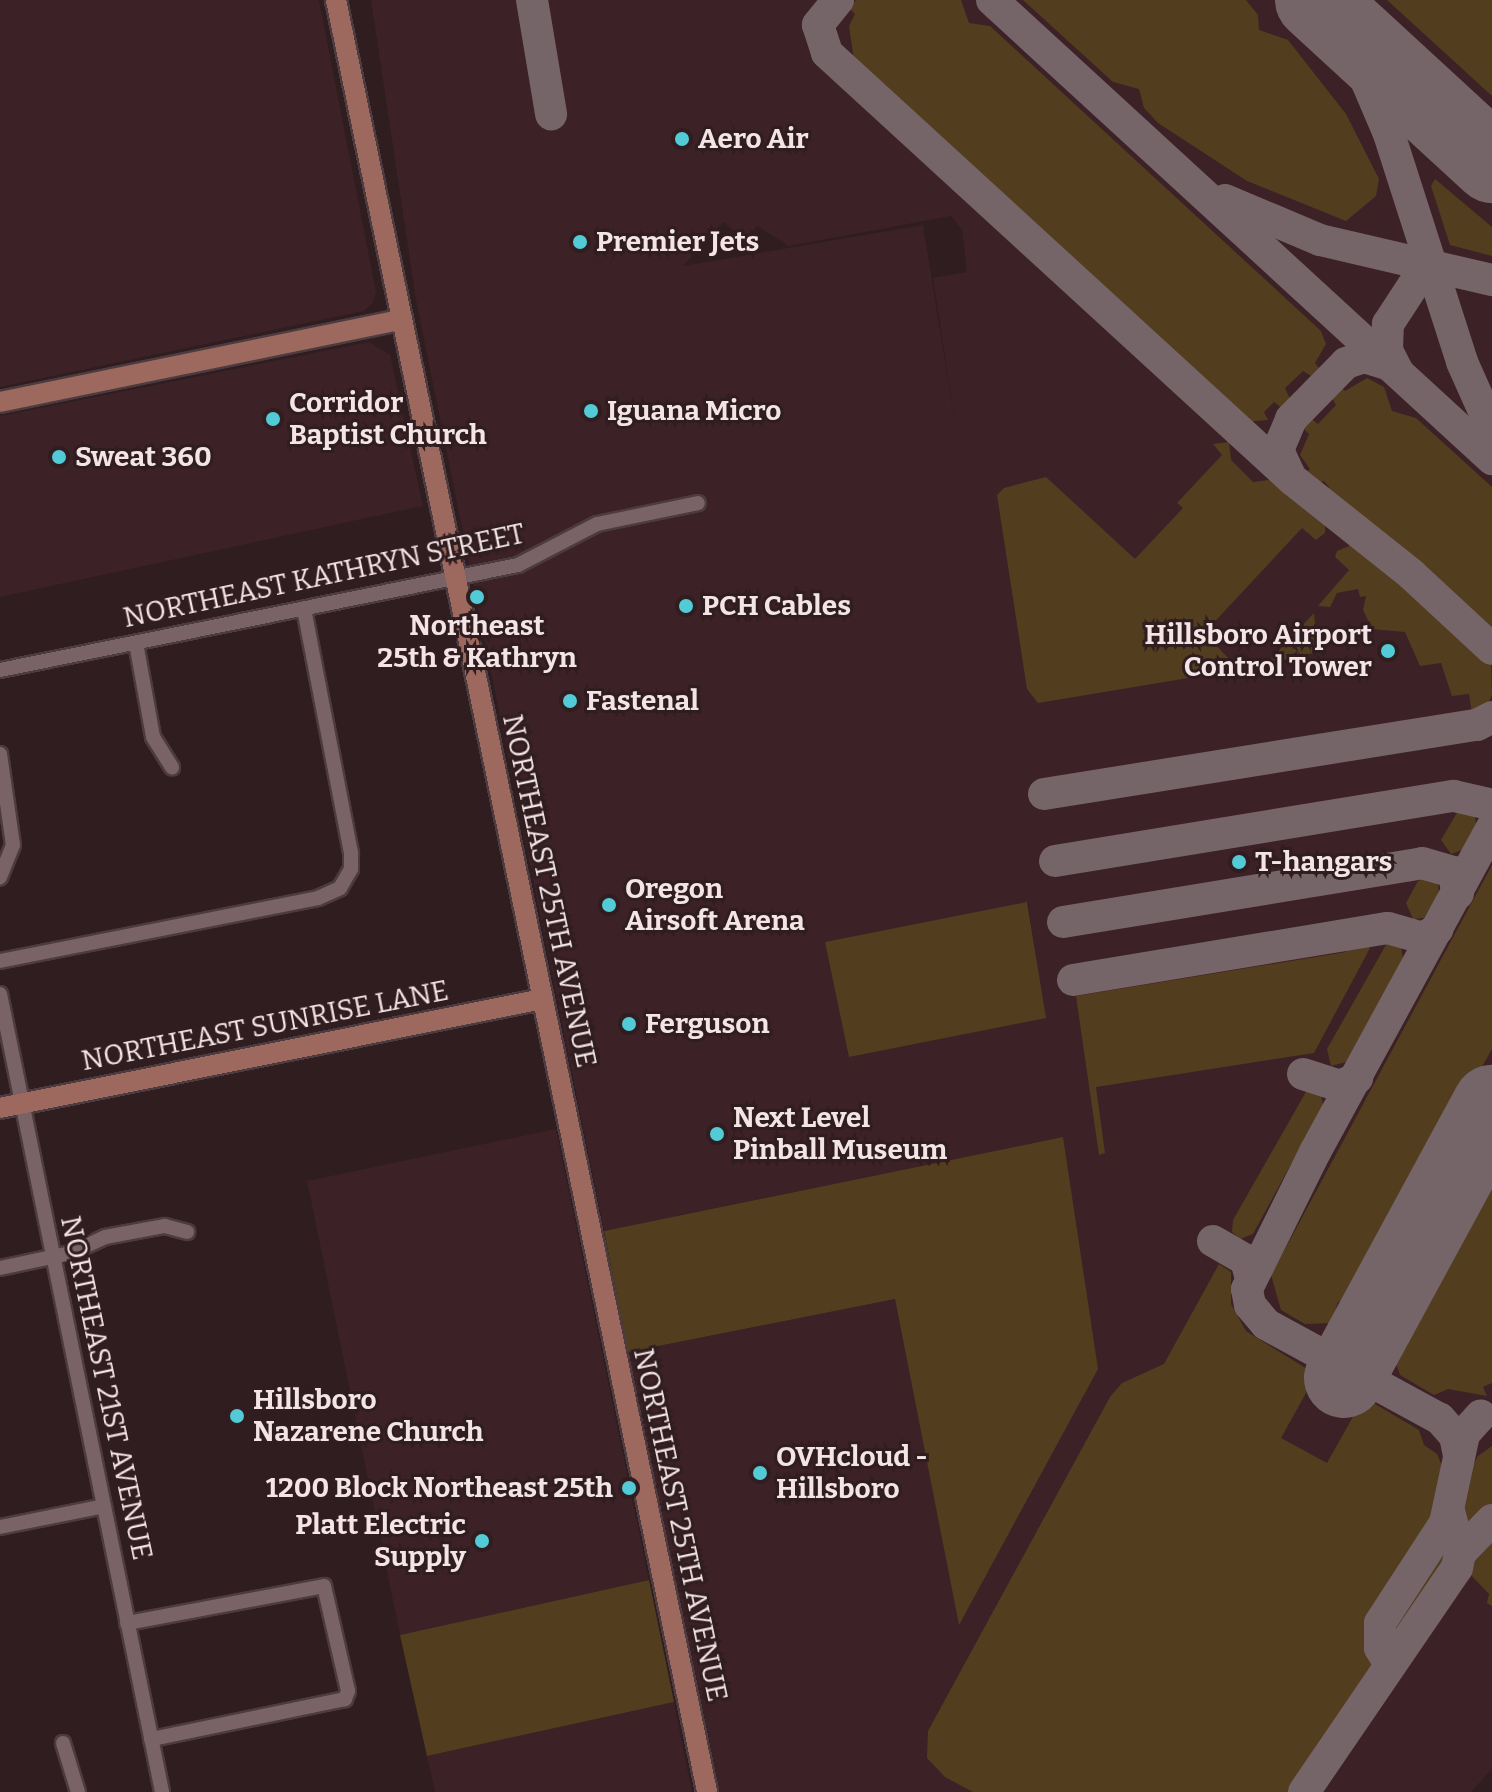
<!DOCTYPE html>
<html>
<head>
<meta charset="utf-8">
<style>
  body { margin:0 }
  #map { position:relative; width:1492px; height:1792px; overflow:hidden; background:#301d20; font-family:Bitter,serif }
  div>[style] { position:absolute }
  [style*='--x'] { left:calc(var(--x)*1px); top:calc(var(--y)*1px); width:calc(var(--w)*1px); rotate:calc(var(--a)*1deg) }
  .built>* { inset:0; background:#3c2126 }
  .green>* { inset:0; background:#533d1f }
  .taxiway>* { height:32px; margin:-16px; padding:0 16px; transform-origin:16px; border-radius:16px; background:#766568 }
  .runway>* { height:80px; margin:-40px; padding:0 40px; transform-origin:40px; border-radius:40px; background:#766568 }
  .roads { filter:drop-shadow(2px 0 #4c3b3f) drop-shadow(-2px 0 #4c3b3f) drop-shadow(0 2px #4c3b3f) drop-shadow(0 -2px #4c3b3f) }
  .street>* { height:14px; margin:-7px; padding:0 7px; transform-origin:7px; border-radius:7px; background:#7a6366 }
  .secondary>* { height:20px; margin:-10px; padding:0 10px; transform-origin:10px; border-radius:10px; background:#9d695e }
  .dots>* { width:22px; height:22px; translate:-50% -50%; box-sizing:border-box; border:4px solid #301d20; border-radius:50% }
  span { translate:-50% -50%; white-space:nowrap; text-align:center; line-height:1.15; -webkit-text-stroke:6px #301d20; paint-order:stroke }
  .poi-label { font-size:28px; color:#f3e4e6; font-weight:700 }
  .left { translate:0 -50%; text-align:left }
  .right { translate:-100% -50%; text-align:right }
  .street-label { font-size:28px; color:#f3e4e6 }
</style>
</head>
<body>
<div id="map">
  <div class="built">
    <i style="clip-path:polygon(0 0,319px 0,376px 292px,373px 303px,364px 311px,0 387px)"></i>
    <i style="clip-path:polygon(evenodd,371px 0,1492px 0,1492px 1769px,1471px 1792px,720px 1792px,628px 1352px,895px 1299px,959px 1623px,1063px 1137px,604px 1231px,416px 300px,371px 0,951px 216px,962px 230px,967px 272px,933px 278px,955px 423px,923px 225px,683px 266px,723px 222px,744px 239px,757px 226px,789px 246px,951px 216px,371px 0,1028px 903px,1045px 1018px,826px 942px,1028px 903px)"></i>
    <i style="clip-path:polygon(369px 342px,390px 355px,423px 506px,0 597px,0 416px)"></i>
    <i style="clip-path:polygon(556px 1129px,649px 1580px,400px 1635px,307px 1181px)"></i>
    <i style="clip-path:polygon(674px 1702px,692px 1792px,435px 1792px,427px 1756px)"></i>
  </div>
  <div class="green">
    <i style="clip-path:polygon(856px 0,961px 0,969px 23px,990px 26px,1321px 331px,1326px 344px,1315px 363px,1319px 368px,1311px 376px,1303px 371px,1285px 388px,1290px 399px,1282px 408px,1274px 402px,1264px 412px,1268px 420px,1242px 422px,854px 60px,849px 26px,855px 14px,849px 8px)"></i>
    <i style="clip-path:polygon(1023px 0,1246px 0,1258px 15px,1259px 30px,1288px 40px,1346px 114px,1379px 179px,1376px 196px,1346px 221px,1247px 181px,1158px 123px,1144px 108px,1139px 89px,1113px 82px)"></i>
    <i style="clip-path:polygon(1387px 0,1492px 0,1492px 96px)"></i>
    <i style="clip-path:polygon(1435px 179px,1492px 227px,1492px 256px,1450px 245px,1431px 186px)"></i>
    <i style="clip-path:polygon(1367px 378px,1384px 387px,1392px 411px,1416px 418px,1492px 487px,1492px 635px,1404px 555px,1326px 496px,1329px 487px,1324px 481px,1313px 485px,1303px 475px,1310px 469px,1300px 455px,1309px 434px,1302px 427px,1310px 418px,1318px 424px,1336px 405px,1331px 396px,1339px 386px,1345px 391px)"></i>
    <i style="clip-path:polygon(1229px 442px,1231px 460px,1253px 482px,1269px 480px,1282px 486px,1325px 524px,1325px 533px,1316px 540px,1302px 528px,1204px 633px,1234px 664px,1230px 671px,1038px 703px,1027px 689px,997px 495px,1004px 488px,1046px 477px,1135px 559px,1183px 508px,1177px 503px,1222px 455px,1213px 444px)"></i>
    <i style="clip-path:polygon(1354px 544px,1491px 662px,1492px 695px,1486px 709px,1472px 714px,1469px 694px,1452px 696px,1441px 663px,1420px 666px,1405px 632px,1372px 629px,1363px 610px,1366px 596px,1360px 597px,1358px 589px,1337px 593px,1330px 607px,1318px 606px,1349px 570px,1335px 557px,1337px 551px)"></i>
    <i style="clip-path:polygon(1314px 613px,1318px 652px,1269px 663px,1269px 661px)"></i>
    <i style="clip-path:polygon(1465px 809px,1475px 815px,1476px 825px,1462px 850px,1451px 854px,1441px 840px,1458px 811px)"></i>
    <i style="clip-path:polygon(1492px 865px,1492px 1049px,1353px 1296px,1338px 1302px,1331px 1323px,1305px 1324px,1281px 1310px,1271px 1275px)"></i>
    <i style="clip-path:polygon(1429px 877px,1438px 884px,1439px 893px,1424px 918px,1413px 919px,1406px 903px,1418px 881px)"></i>
    <i style="clip-path:polygon(1027px 902px,1046px 1018px,849px 1057px,825px 942px)"></i>
    <i style="clip-path:polygon(1364px 940px,1370px 948px,1314px 1053px,1096px 1087px,1105px 1153px,1099px 1155px,1076px 996px,1346px 952px,1349px 942px)"></i>
    <i style="clip-path:polygon(1387px 943px,1401px 946px,1403px 959px,1346px 1062px,1331px 1066px,1327px 1049px)"></i>
    <i style="clip-path:polygon(1307px 1090px,1321px 1094px,1323px 1105px,1253px 1234px,1240px 1239px,1232px 1232px,1233px 1220px)"></i>
    <i style="clip-path:polygon(1063px 1137px,1098px 1369px,959px 1625px,895px 1299px,628px 1352px,604px 1231px)"></i>
    <i style="clip-path:polygon(1492px 1161px,1492px 1383px,1483px 1387px,1487px 1396px,1448px 1389px,1434px 1395px,1400px 1375px,1393px 1355px,1407px 1343px,1404px 1321px)"></i>
    <i style="clip-path:polygon(1219px 1264px,1231px 1272px,1231px 1304px,1246px 1331px,1312px 1372px,1311px 1384px,1281px 1438px,1327px 1463px,1359px 1406px,1370px 1401px,1419px 1430px,1424px 1445px,1437px 1454px,1445px 1473px,1437px 1525px,1375px 1613px,1372px 1671px,1289px 1792px,973px 1792px,945px 1777px,927px 1758px,928px 1731px,1110px 1397px,1122px 1383px,1164px 1364px)"></i>
    <i style="clip-path:polygon(1492px 1446px,1492px 1507px,1464px 1533px,1457px 1514px,1463px 1483px,1478px 1456px)"></i>
    <i style="clip-path:polygon(1492px 1532px,1492px 1606px,1487px 1603px,1489px 1594px,1467px 1571px,1470px 1557px)"></i>
    <i style="clip-path:polygon(1443px 1539px,1446px 1564px,1388px 1649px,1389px 1618px)"></i>
    <i style="clip-path:polygon(649px 1580px,674px 1702px,427px 1756px,400px 1635px)"></i>
  </div>
  <div class="taxiway">
    <i style="--x:532;--y:0;--w:116;--a:80.5"></i>
    <i style="--x:838;--y:0;--w:32;--a:129"></i>
    <i style="--x:818;--y:25;--w:29;--a:72"></i>
    <i style="--x:827;--y:53;--w:632;--a:42.5"></i>
    <i style="--x:1293;--y:480;--w:151;--a:38.5"></i>
    <i style="--x:1411;--y:574;--w:110;--a:42.8"></i>
    <i style="--x:992;--y:0;--w:679;--a:42.55"></i>
    <i style="--x:1343;--y:26;--w:117;--a:66.9"></i>
    <i style="--x:1389;--y:134;--w:239;--a:72.2"></i>
    <i style="--x:1462;--y:362;--w:73;--a:65.9"></i>
    <i style="--x:1225;--y:200;--w:103;--a:22.8"></i>
    <i style="--x:1320;--y:240;--w:177;--a:13.1"></i>
    <i style="--x:1397;--y:370;--w:22;--a:-117"></i>
    <i style="--x:1387;--y:350;--w:26;--a:-88"></i>
    <i style="--x:1388;--y:324;--w:59;--a:-56.9"></i>
    <i style="--x:1420;--y:275;--w:29;--a:-82"></i>
    <i style="--x:1291;--y:478;--w:31;--a:-115"></i>
    <i style="--x:1278;--y:450;--w:34;--a:-67"></i>
    <i style="--x:1291;--y:419;--w:78;--a:-45.5"></i>
    <i style="--x:1346;--y:363;--w:19;--a:-18"></i>
    <i style="--x:1364;--y:357;--w:27;--a:17"></i>
    <i style="--x:1044;--y:794;--w:438;--a:-9.1"></i>
    <i style="--x:1477;--y:725;--w:17;--a:-28"></i>
    <i style="--x:1055;--y:861;--w:404;--a:-9.3"></i>
    <i style="--x:1454;--y:796;--w:39;--a:13"></i>
    <i style="--x:1063;--y:922;--w:364;--a:-9.3"></i>
    <i style="--x:1422;--y:863;--w:32;--a:16"></i>
    <i style="--x:1453;--y:872;--w:22;--a:77"></i>
    <i style="--x:1073;--y:980;--w:319;--a:-9.4"></i>
    <i style="--x:1388;--y:928;--w:36;--a:16"></i>
    <i style="--x:1423;--y:938;--w:17;--a:-31"></i>
    <i style="--x:1303;--y:1074;--w:39;--a:18"></i>
    <i style="--x:1340;--y:1086;--w:19;--a:-25"></i>
    <i style="--x:1213;--y:1241;--w:38;--a:30"></i>
    <i style="--x:1246;--y:1260;--w:16;--a:75"></i>
    <i style="--x:1459;--y:1456;--w:20;--a:-101"></i>
    <i style="--x:1455;--y:1436;--w:23;--a:-131"></i>
    <i style="--x:1440;--y:1419;--w:198;--a:-151.4"></i>
    <i style="--x:1266;--y:1324;--w:25;--a:-130"></i>
    <i style="--x:1250;--y:1305;--w:16;--a:-101"></i>
    <i style="--x:1247;--y:1289;--w:153;--a:-63.6"></i>
    <i style="--x:1315;--y:1152;--w:370;--a:-61.4"></i>
    <i style="--x:1460;--y:1553;--w:46;--a:-45.9"></i>
    <i style="--x:1390;--y:1665;--w:20;--a:-120"></i>
    <i style="--x:1380;--y:1648;--w:25;--a:-90"></i>
    <i style="--x:1380;--y:1623;--w:119;--a:-57"></i>
    <i style="--x:1445;--y:1523;--w:91;--a:-77.9"></i>
    <i style="--x:1464;--y:1434;--w:25;--a:-48"></i>
    <i style="--x:1304;--y:1792;--w:271;--a:-55.7"></i>
    <i style="--x:1457;--y:1568;--w:15;--a:-79"></i>
    <i style="--x:1460;--y:1553;--w:43;--a:-104.7"></i>
  </div>
  <div class="runway">
    <i style="--x:1315;--y:0;--w:241;--a:42.6"></i>
    <i style="--x:1344;--y:1378;--w:311;--a:-61.5"></i>
  </div>
  <div class="roads">
    <div class="street">
      <i style="--x:136;--y:643;--w:96;--a:79.7"></i>
      <i style="--x:153;--y:737;--w:36;--a:58"></i>
      <i style="--x:0;--y:670;--w:529;--a:-11.46"></i>
      <i style="--x:518;--y:565;--w:89;--a:-27.4"></i>
      <i style="--x:597;--y:524;--w:103;--a:-11.7"></i>
      <i style="--x:0;--y:754;--w:92;--a:81.9"></i>
      <i style="--x:13;--y:845;--w:35;--a:112"></i>
      <i style="--x:0;--y:961;--w:324;--a:-11.2"></i>
      <i style="--x:318;--y:898;--w:24;--a:-24"></i>
      <i style="--x:340;--y:888;--w:22;--a:-60"></i>
      <i style="--x:351;--y:869;--w:16;--a:-90"></i>
      <i style="--x:351;--y:853;--w:249;--a:-100.9"></i>
      <i style="--x:0;--y:994;--w:814;--a:78.52"></i>
      <i style="--x:0;--y:1268;--w:73;--a:-11.9"></i>
      <i style="--x:71;--y:1253;--w:38;--a:-25"></i>
      <i style="--x:105;--y:1237;--w:61;--a:-10.4"></i>
      <i style="--x:165;--y:1226;--w:23;--a:15"></i>
      <i style="--x:0;--y:1527;--w:106;--a:-11.4"></i>
      <i style="--x:127;--y:1623;--w:200;--a:-10.6"></i>
      <i style="--x:324;--y:1586;--w:108;--a:77.1"></i>
      <i style="--x:348;--y:1691;--w:9;--a:111"></i>
      <i style="--x:345;--y:1699;--w:198;--a:168.3"></i>
      <i style="--x:63;--y:1743;--w:51;--a:73"></i>
    </div>
    <div class="secondary">
      <i style="--x:336;--y:0;--w:1830;--a:78.3"></i>
      <i style="--x:0;--y:402;--w:409;--a:-11.6"></i>
      <i style="--x:0;--y:1108;--w:553;--a:-11.37"></i>
    </div>
  </div>
  <div class="dots">
    <i style="left:682px;top:139px;background:#52cbd7"></i>
    <i style="left:580px;top:242px;background:#52cbd7"></i>
    <i style="left:591px;top:411px;background:#52cbd7"></i>
    <i style="left:273px;top:419px;background:#52cbd7"></i>
    <i style="left:59px;top:457px;background:#52cbd7"></i>
    <i style="left:477px;top:597px;background:#52cbd7"></i>
    <i style="left:686px;top:606px;background:#52cbd7"></i>
    <i style="left:1388px;top:651px;background:#52cbd7"></i>
    <i style="left:570px;top:701px;background:#52cbd7"></i>
    <i style="left:1239px;top:862px;background:#52cbd7"></i>
    <i style="left:609px;top:905px;background:#52cbd7"></i>
    <i style="left:629px;top:1024px;background:#52cbd7"></i>
    <i style="left:717px;top:1134px;background:#52cbd7"></i>
    <i style="left:237px;top:1416px;background:#52cbd7"></i>
    <i style="left:760px;top:1473px;background:#52cbd7"></i>
    <i style="left:629px;top:1488px;background:#52cbd7"></i>
    <i style="left:482px;top:1541px;background:#52cbd7"></i>
  </div>
  <div class="poi-label">
    <span class="left" style="left:698px;top:139px">Aero Air</span>
    <span class="left" style="left:596px;top:242px">Premier Jets</span>
    <span class="left" style="left:289px;top:419px">Corridor<br>Baptist Church</span>
    <span class="left" style="left:607px;top:411px">Iguana Micro</span>
    <span class="left" style="left:75px;top:457px">Sweat 360</span>
    <span class="left" style="left:702px;top:606px">PCH Cables</span>
    <span style="left:477px;top:642px">Northeast<br>25th &amp; Kathryn</span>
    <span class="right" style="left:1372px;top:651px">Hillsboro Airport<br>Control Tower</span>
    <span class="left" style="left:586px;top:701px">Fastenal</span>
    <span class="left" style="left:1255px;top:862px">T-hangars</span>
    <span class="left" style="left:625px;top:905px">Oregon<br>Airsoft Arena</span>
    <span class="left" style="left:645px;top:1024px">Ferguson</span>
    <span class="left" style="left:733px;top:1134px">Next Level<br>Pinball Museum</span>
    <span class="left" style="left:253px;top:1416px">Hillsboro<br>Nazarene Church</span>
    <span class="left" style="left:776px;top:1473px">OVHcloud -<br>Hillsboro</span>
    <span class="right" style="left:613px;top:1488px">1200 Block Northeast 25th</span>
    <span class="right" style="left:466px;top:1541px">Platt Electric<br>Supply</span>
  </div>
  <div class="street-label">
    <span style="left:324px;top:576px;rotate:-12deg">NORTHEAST KATHRYN STREET</span>
    <span style="left:549px;top:891px;rotate:78deg">NORTHEAST 25TH AVENUE</span>
    <span style="left:265px;top:1026px;rotate:-11deg">NORTHEAST SUNRISE LANE</span>
    <span style="left:106px;top:1388px;rotate:78deg">NORTHEAST 21ST AVENUE</span>
    <span style="left:680px;top:1525px;rotate:78deg">NORTHEAST 25TH AVENUE</span>
  </div>
</div>
</body>
</html>
